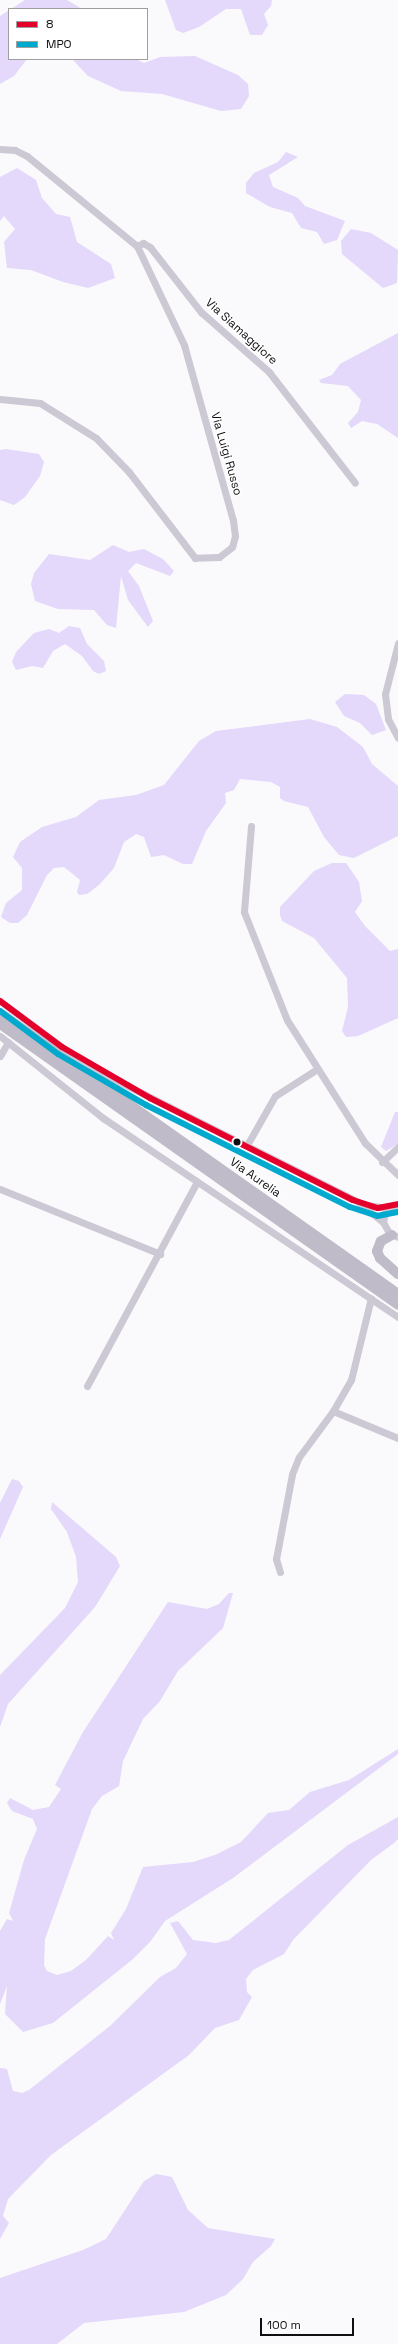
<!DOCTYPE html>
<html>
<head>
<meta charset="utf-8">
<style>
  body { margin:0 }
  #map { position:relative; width:398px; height:2344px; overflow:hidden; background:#faf9fc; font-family:"Space Grotesk",sans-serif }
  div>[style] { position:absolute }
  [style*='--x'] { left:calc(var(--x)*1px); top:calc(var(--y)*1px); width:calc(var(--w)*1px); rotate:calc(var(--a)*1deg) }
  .green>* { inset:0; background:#e4d8fb }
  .minor>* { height:7px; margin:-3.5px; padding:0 3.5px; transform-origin:3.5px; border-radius:3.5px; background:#ccc8d4 }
  .highway>* { height:10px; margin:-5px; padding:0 5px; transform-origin:5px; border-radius:5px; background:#c0bbc9 }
  .bus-1>* { height:6px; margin:-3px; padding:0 3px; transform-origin:3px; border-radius:3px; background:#e4002b }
  .bus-2>* { height:6px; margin:-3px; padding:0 3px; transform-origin:3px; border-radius:3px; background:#00a9ce }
  .dots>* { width:11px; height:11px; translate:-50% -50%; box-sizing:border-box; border:2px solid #fff; border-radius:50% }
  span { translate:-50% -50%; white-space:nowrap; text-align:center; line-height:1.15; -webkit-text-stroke:3px #fff; paint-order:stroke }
  .street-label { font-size:12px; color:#0f0f11 }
  .legend { position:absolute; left:8px; top:8px; width:140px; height:52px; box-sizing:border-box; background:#fff; border:1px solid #9f9fa0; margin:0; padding:5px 7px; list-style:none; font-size:12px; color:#0f0f11 }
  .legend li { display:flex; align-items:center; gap:8px; height:20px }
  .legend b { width:20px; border:1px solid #9f9fa0 }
  .scale { position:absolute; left:260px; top:2318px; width:94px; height:18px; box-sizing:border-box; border:2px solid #0f0f11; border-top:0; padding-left:5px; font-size:12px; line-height:14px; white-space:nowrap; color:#0f0f11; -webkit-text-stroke:3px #fff; paint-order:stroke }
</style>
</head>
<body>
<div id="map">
  <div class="green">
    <i style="clip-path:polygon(25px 0,67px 0,82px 9px,11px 9px)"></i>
    <i style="clip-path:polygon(165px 0,272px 0,271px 6px,264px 14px,268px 25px,262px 35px,250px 35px,241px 9px,226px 9px,199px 27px,183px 33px,176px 30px)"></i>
    <i style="clip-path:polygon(9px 10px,9px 59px,27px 59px,14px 76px,0 84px,0 16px)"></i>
    <i style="clip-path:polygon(195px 56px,238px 75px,248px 84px,249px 96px,241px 109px,221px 111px,162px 94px,121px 91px,88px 76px,72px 59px,136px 59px,144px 63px,160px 57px)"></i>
    <i style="clip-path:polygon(286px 152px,298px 157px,269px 175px,273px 187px,298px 198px,305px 206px,345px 221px,337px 240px,324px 244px,317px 232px,301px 228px,292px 213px,270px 207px,246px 193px,246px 183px,254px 173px,278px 162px)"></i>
    <i style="clip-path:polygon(17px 168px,36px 180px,42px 198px,56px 214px,70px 217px,77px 242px,111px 264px,115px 278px,88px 288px,63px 282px,31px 270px,7px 268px,4px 242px,15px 229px,4px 216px,0 221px,0 177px)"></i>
    <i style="clip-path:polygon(351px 229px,371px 233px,398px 250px,397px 283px,383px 288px,342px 254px,341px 241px)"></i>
    <i style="clip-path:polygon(398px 333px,398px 438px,377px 424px,362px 421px,351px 428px,348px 423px,358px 412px,361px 400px,348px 386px,321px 383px,319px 380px,332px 375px,340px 364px)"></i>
    <i style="clip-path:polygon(6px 449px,39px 454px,44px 462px,40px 476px,25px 497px,14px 505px,0 500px,0 450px)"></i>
    <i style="clip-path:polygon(113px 545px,129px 552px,144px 549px,163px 559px,174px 571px,170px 576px,136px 563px,128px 571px,139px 586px,153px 621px,148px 627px,128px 600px,121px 576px,116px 628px,107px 625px,94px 610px,58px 609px,35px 601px,31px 584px,34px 573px,49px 554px,90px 560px)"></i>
    <i style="clip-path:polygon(69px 626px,80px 628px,87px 644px,104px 661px,106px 671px,99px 674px,93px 671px,82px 656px,65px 644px,53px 651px,43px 668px,32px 666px,16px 670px,12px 662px,16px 652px,34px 633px,49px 629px,59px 633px)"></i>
    <i style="clip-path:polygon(345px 694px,364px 695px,376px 704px,386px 730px,372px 735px,360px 723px,344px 716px,335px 702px)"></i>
    <i style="clip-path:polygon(310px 719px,337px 727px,363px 747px,372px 764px,398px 786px,398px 836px,354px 858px,339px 855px,324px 837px,308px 807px,284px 801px,280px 798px,280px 787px,271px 782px,240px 779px,234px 790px,225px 793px,226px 803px,206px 831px,192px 864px,183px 864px,164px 855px,151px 857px,144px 837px,136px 834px,124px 842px,114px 868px,99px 885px,87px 894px,79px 895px,77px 892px,80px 880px,64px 867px,54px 868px,47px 875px,27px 915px,18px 923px,10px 923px,1px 917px,6px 903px,22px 890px,22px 868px,13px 857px,20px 842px,42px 827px,76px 817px,99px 800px,136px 795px,164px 785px,199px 741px,216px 731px)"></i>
    <i style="clip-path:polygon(332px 863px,346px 863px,359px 882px,362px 901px,355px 912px,365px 926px,390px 951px,398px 949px,398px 1018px,358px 1036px,346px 1037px,342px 1031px,348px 1007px,347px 978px,314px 938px,282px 921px,280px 915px,280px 907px,314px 871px)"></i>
    <i style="clip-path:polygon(395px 1112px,398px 1112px,398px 1144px,386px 1151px,381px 1147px)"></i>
    <i style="clip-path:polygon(12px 1479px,19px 1481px,23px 1487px,0 1539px,0 1503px)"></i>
    <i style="clip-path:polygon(52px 1502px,116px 1557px,120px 1566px,95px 1607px,8px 1704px,0 1727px,0 1675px,65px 1608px,78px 1582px,76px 1557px,67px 1532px,51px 1509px)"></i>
    <i style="clip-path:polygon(229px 1593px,233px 1593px,223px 1628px,178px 1671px,160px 1701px,143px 1719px,123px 1761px,119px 1786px,102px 1796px,92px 1809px,45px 1939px,44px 1965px,47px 1971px,57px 1975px,71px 1971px,86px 1960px,108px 1936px,114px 1940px,111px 1933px,126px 1909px,143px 1867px,193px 1862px,215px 1855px,241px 1842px,268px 1813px,289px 1810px,310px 1792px,349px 1780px,398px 1749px,398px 1754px,233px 1878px,165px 1921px,150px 1942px,133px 1959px,53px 2023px,23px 2032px,5px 2014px,7px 1986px,0 2004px,0 1931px,7px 1919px,13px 1921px,9px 1913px,24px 1860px,37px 1829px,33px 1819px,12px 1811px,7px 1803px,10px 1798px,33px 1810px,49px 1807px,61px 1789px,55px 1785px,83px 1732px,168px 1602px,207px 1609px,219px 1604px)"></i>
    <i style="clip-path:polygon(398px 1817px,398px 1839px,394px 1843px,371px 1860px,293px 1940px,284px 1954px,253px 1970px,246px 1979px,247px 1992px,252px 1997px,239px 2020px,215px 2028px,189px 2055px,51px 2155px,8px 2199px,3px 2216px,9px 2223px,0 2239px,0 2068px,7px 2069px,13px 2091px,22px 2093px,29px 2090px,110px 2026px,160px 1977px,176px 1968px,187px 1954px,170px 1923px,178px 1921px,193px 1940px,216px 1943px,229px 1940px,348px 1845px)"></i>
    <i style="clip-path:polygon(156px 2174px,172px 2177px,188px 2210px,208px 2228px,275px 2239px,271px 2246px,253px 2262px,243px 2279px,226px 2295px,184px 2312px,84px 2323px,57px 2344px,0 2344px,0 2278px,83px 2250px,106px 2239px,144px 2181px)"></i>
  </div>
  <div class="minor">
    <i style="--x:0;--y:149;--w:15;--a:4"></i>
    <i style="--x:15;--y:150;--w:13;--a:27"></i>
    <i style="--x:27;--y:156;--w:142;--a:39.3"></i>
    <i style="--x:137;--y:246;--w:110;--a:64.6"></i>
    <i style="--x:184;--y:345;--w:182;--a:74.4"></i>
    <i style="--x:233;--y:520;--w:16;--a:83"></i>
    <i style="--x:235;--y:536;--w:11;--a:105"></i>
    <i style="--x:232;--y:547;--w:16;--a:142"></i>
    <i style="--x:219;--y:557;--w:24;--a:178"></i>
    <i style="--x:195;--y:558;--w:108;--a:-127.5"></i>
    <i style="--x:129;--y:472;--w:47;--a:-134.1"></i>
    <i style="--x:96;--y:438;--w:66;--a:-148"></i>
    <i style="--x:40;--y:403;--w:40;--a:-174.3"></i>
    <i style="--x:137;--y:246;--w:7;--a:-27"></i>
    <i style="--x:143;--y:243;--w:8;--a:30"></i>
    <i style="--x:150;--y:247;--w:83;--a:51.9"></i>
    <i style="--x:201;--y:312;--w:91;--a:41.4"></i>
    <i style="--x:269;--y:372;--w:140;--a:52.2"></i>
    <i style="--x:398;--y:643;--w:53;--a:104.3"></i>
    <i style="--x:385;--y:694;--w:25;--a:83"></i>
    <i style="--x:388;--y:719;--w:21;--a:62"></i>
    <i style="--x:251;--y:826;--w:86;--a:94.7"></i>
    <i style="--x:244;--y:912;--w:116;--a:68.3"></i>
    <i style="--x:287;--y:1020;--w:146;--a:57.6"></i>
    <i style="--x:365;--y:1143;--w:46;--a:44.1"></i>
    <i style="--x:0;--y:1001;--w:77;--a:36.6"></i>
    <i style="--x:62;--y:1047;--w:48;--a:33"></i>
    <i style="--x:102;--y:1073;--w:287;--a:26.7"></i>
    <i style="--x:358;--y:1202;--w:32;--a:39"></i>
    <i style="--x:0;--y:1036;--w:132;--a:38.5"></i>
    <i style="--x:103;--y:1118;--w:356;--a:34"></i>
    <i style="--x:0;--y:1056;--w:16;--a:-60"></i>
    <i style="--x:247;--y:1145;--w:56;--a:-60.3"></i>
    <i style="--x:275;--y:1096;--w:50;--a:-32.7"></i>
    <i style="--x:382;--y:1162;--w:22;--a:-43"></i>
    <i style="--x:0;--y:1189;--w:173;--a:22.1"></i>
    <i style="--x:398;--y:1204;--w:15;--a:148"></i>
    <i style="--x:385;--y:1212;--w:10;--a:101"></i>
    <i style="--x:383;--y:1222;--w:13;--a:61"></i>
    <i style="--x:389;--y:1233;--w:10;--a:24"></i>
    <i style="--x:367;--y:1205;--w:21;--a:8"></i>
    <i style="--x:87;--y:1386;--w:232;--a:-61.7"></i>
    <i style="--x:333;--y:1411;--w:70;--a:22.6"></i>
    <i style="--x:280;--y:1572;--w:14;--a:-107"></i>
    <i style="--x:276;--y:1559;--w:86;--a:-79.3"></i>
    <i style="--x:292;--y:1474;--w:18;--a:-68"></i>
    <i style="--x:299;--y:1457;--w:57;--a:-53.5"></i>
    <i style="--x:333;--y:1411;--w:36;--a:-60"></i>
    <i style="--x:351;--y:1380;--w:84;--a:-76.3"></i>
  </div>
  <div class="highway">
    <i style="--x:0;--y:1013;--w:487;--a:35.2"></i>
    <i style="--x:0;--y:1024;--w:487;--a:35.2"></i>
    <i style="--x:392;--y:1235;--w:13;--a:151"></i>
    <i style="--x:381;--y:1241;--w:11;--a:112"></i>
    <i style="--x:377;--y:1251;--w:8;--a:67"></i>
    <i style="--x:380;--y:1258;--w:24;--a:42"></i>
  </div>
  <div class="bus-1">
    <i style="--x:0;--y:1001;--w:77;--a:36.6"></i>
    <i style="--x:62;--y:1047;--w:102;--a:30.1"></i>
    <i style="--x:150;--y:1098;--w:227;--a:26.7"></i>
    <i style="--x:353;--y:1200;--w:26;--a:18"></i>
    <i style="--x:378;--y:1208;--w:20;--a:-11"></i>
  </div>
  <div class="bus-2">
    <i style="--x:0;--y:1011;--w:72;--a:36.6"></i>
    <i style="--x:58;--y:1054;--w:102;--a:30.1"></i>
    <i style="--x:146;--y:1105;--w:228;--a:26.6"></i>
    <i style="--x:350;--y:1207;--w:28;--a:18"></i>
    <i style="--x:377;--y:1216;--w:21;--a:-11"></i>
  </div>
  <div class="dots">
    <i style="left:237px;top:1142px;background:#0f0f11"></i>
  </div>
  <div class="street-label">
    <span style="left:241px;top:332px;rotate:42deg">Via Siamaggiore</span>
    <span style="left:226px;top:454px;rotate:74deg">Via Luigi Russo</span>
    <span style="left:255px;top:1178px;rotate:35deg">Via Aurelia</span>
  </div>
  <ul class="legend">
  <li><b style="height:5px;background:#e4002b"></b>8</li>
  <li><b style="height:5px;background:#00a9ce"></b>MPO</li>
  </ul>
  <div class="scale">100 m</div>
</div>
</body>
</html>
